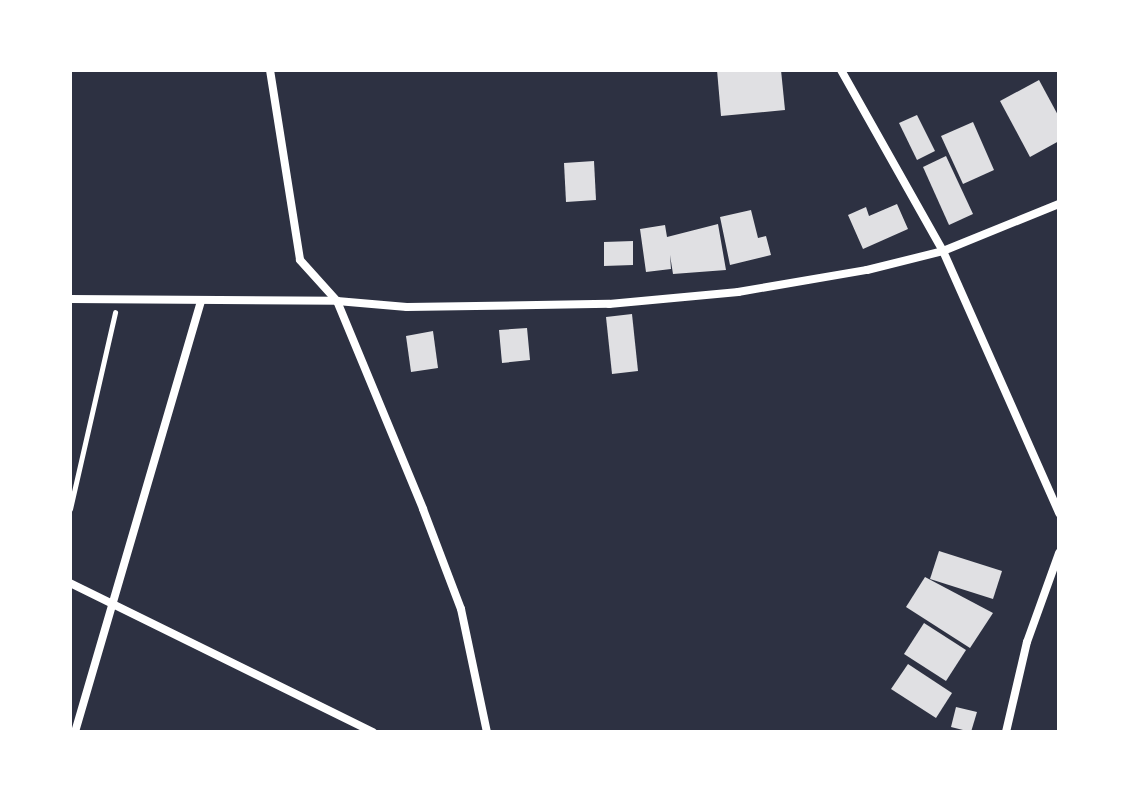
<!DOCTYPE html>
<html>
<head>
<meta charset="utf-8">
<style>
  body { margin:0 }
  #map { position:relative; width:1129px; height:802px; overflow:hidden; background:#2d3142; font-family:Inter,sans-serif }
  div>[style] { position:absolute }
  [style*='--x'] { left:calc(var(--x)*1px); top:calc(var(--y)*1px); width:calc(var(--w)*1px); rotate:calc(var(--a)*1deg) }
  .building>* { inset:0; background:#e0e0e3 }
  .path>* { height:5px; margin:-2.5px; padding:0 2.5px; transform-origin:2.5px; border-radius:2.5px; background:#fff }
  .minor>* { height:8px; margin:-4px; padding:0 4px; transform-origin:4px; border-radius:4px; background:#fff }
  span { translate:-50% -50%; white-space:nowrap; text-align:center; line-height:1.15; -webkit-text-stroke:8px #fff; paint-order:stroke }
  .frame { position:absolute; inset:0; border:72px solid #fff; pointer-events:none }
</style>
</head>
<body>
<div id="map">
  <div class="building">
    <i style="clip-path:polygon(717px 70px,781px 70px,785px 110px,721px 116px)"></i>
    <i style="clip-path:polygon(1039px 80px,1059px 117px,1059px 141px,1030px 157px,1000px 101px)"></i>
    <i style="clip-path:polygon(917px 115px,935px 151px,917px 160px,899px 123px)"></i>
    <i style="clip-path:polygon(973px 122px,994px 170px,963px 184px,941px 136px)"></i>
    <i style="clip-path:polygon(946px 156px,973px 214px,949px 225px,923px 167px)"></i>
    <i style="clip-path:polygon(594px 161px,596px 200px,566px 202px,564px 163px)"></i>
    <i style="clip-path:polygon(897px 204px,908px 229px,863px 249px,848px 215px,866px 207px,869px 216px)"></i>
    <i style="clip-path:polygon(751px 210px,758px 238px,766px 236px,771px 255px,730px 265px,720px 217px)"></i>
    <i style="clip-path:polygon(718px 224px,726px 270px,673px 274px,670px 255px,671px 269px,646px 272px,640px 229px,665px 225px,667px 237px)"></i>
    <i style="clip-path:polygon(633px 241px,633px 265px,604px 266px,604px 242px)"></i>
    <i style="clip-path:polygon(632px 314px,638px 371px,612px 374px,606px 317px)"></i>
    <i style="clip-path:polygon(527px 328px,530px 360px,502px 363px,499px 330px)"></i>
    <i style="clip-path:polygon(433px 331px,438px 368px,411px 372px,406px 336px)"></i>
    <i style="clip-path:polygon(939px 551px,1002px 571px,993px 599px,930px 579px)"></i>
    <i style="clip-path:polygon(925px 577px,993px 613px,970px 648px,906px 607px)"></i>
    <i style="clip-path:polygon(924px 623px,966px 650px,946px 681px,904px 654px)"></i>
    <i style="clip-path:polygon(908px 664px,952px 693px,936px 718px,891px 689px)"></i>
    <i style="clip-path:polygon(956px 707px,977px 712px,971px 732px,951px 727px)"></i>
  </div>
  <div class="path">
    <i style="--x:70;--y:509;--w:202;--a:-77.1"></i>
  </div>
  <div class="minor">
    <i style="--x:270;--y:70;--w:192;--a:81"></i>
    <i style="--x:300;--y:260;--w:55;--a:47.9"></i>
    <i style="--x:337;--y:301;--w:225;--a:67.5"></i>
    <i style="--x:423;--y:509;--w:107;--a:69.2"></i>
    <i style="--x:461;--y:609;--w:126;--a:78.1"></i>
    <i style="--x:841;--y:70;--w:208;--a:60.6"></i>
    <i style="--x:943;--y:251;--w:287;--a:66.1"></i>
    <i style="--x:70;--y:299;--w:267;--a:0.4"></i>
    <i style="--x:337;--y:301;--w:70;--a:4.9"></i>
    <i style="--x:407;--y:307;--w:202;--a:-0.9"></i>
    <i style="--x:609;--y:304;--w:130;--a:-5.3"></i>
    <i style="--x:738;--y:292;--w:131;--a:-9.7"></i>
    <i style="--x:867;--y:270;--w:78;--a:-14"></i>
    <i style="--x:943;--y:251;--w:125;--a:-22.1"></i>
    <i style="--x:70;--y:583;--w:338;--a:26.2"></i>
    <i style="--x:75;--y:732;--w:450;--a:-73.7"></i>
    <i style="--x:1006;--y:732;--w:92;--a:-76.9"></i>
    <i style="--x:1027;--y:642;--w:95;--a:-70.2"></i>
  </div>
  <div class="frame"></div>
</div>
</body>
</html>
